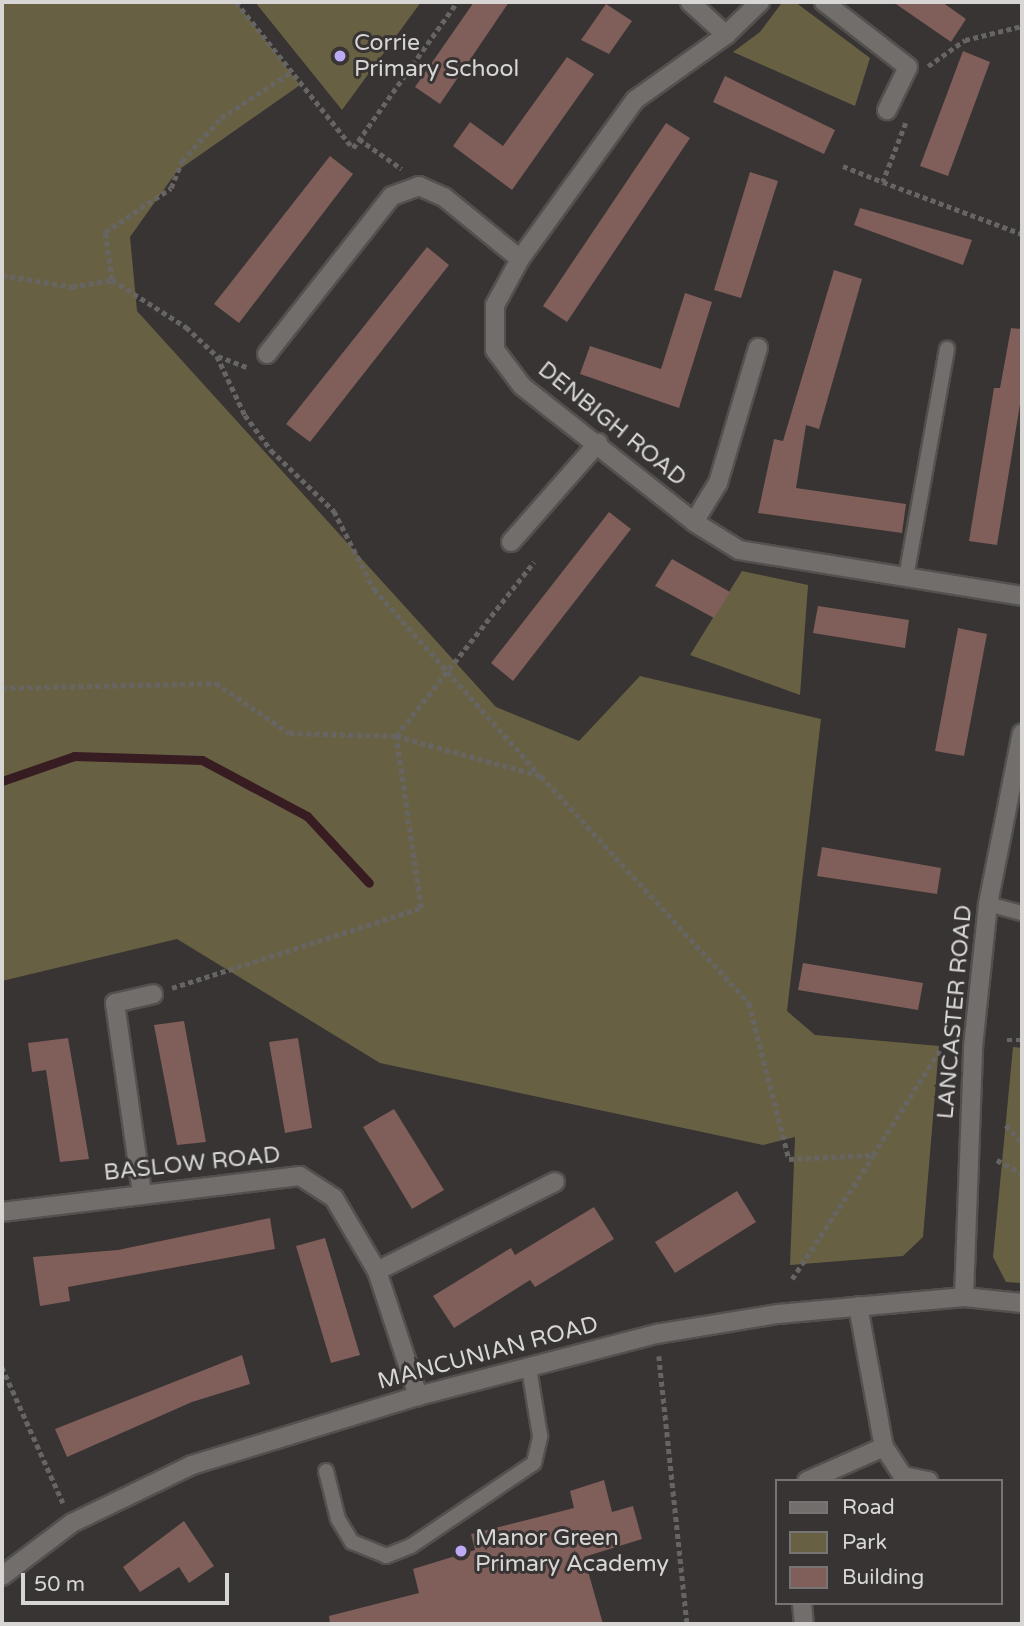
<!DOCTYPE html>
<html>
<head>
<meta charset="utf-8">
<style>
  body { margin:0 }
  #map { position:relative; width:1024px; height:1626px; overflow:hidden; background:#373433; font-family:"Varela Round",sans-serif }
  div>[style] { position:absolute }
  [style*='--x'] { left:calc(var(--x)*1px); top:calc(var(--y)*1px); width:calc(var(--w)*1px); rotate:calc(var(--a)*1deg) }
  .green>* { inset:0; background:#686043 }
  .stream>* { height:9px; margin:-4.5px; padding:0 4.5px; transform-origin:4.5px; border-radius:4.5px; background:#371c22 }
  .building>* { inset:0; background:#805e5a }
  .path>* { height:4.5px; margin-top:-2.25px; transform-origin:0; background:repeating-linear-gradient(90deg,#676564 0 5px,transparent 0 8.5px) }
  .roads { filter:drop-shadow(2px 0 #53504e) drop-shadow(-2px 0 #53504e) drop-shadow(0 2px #53504e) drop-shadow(0 -2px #53504e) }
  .lane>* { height:14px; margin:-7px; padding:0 7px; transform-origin:7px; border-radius:7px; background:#716e6c }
  .street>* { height:18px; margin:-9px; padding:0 9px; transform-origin:9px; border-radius:9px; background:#716e6c }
  .dots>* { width:19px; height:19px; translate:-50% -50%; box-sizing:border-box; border:4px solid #373433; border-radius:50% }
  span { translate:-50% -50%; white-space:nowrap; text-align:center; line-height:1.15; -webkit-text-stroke:6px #373433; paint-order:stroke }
  .poi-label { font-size:23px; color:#d8d6d5 }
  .left { translate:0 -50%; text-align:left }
  .street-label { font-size:23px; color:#d8d6d5 }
  .frame { position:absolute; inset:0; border:4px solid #d8d6d5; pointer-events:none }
  .legend { position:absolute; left:775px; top:1479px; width:228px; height:126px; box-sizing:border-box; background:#373433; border:2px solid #777574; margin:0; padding:9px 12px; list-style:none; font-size:21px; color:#d8d6d5 }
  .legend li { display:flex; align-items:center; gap:14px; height:35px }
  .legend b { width:35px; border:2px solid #777574 }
  .scale { position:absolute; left:21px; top:1573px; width:208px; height:32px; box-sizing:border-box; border:4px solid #d8d6d5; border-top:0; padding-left:9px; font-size:21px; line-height:24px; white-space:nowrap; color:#d8d6d5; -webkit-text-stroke:5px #373433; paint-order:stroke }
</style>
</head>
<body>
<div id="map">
  <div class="green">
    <i style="clip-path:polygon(2px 2px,236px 2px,300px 85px,177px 171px,130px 237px,137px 311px,496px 707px,579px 741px,640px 676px,821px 719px,787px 1011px,815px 1035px,939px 1046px,923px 1237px,903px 1256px,790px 1265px,795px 1137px,763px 1145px,380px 1063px,177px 939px,2px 981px)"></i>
    <i style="clip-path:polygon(255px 2px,421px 2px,342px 110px)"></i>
    <i style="clip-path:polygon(795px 2px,870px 58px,855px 106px,733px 52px,760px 32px,781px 4px)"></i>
    <i style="clip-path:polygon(742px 571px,808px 585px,800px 695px,690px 655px)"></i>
    <i style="clip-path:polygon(1013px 1047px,1022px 1048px,1022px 1283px,1006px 1282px,993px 1257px)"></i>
  </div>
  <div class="stream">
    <i style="--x:2;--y:781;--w:76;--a:-19.1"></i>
    <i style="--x:74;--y:756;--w:128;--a:1.8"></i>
    <i style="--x:202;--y:760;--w:119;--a:28.1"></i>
    <i style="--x:307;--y:816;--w:91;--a:47.2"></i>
  </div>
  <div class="building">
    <i style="clip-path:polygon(474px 2px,509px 2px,440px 104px,415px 87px)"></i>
    <i style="clip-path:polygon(893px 2px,942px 2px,966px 19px,951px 42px)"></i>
    <i style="clip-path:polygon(606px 4px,632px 21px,609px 54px,581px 40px)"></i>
    <i style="clip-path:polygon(963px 51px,990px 62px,948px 176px,920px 166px)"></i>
    <i style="clip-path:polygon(567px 57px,594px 74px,512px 190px,453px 146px,470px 122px,503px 146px)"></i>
    <i style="clip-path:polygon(725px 76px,835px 130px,824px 154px,713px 102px)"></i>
    <i style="clip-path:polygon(666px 123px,690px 138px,567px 322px,543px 306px)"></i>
    <i style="clip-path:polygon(330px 156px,353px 174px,239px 323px,214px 304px)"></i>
    <i style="clip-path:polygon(750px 172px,778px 181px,741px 298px,714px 290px)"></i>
    <i style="clip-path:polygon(860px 208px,972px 240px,963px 265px,854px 225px)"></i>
    <i style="clip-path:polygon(427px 247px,449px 265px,310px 442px,286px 424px)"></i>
    <i style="clip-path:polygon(834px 270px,862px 279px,819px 429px,806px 425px,796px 488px,906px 504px,902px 533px,758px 513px,774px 439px,783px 441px)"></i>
    <i style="clip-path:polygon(685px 293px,712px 302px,679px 408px,580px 374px,590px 346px,661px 369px)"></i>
    <i style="clip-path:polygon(1011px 328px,1022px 329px,1022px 392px,997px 545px,969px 541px,994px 388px,1000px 388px)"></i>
    <i style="clip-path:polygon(609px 512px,631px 529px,513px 681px,491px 663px)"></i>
    <i style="clip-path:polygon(672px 559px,730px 592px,714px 618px,655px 586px)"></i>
    <i style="clip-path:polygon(818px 606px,909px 620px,905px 648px,813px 633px)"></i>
    <i style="clip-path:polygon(958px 628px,987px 634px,964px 756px,935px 751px)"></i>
    <i style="clip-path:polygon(822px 847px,941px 868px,937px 894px,817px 876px)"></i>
    <i style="clip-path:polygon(803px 963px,923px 983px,918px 1010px,798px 990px)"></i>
    <i style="clip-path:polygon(184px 1021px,206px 1142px,177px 1145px,154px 1025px)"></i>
    <i style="clip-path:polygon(68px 1038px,89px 1159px,60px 1162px,46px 1070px,32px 1072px,28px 1043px)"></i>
    <i style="clip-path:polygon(298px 1038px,312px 1128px,285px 1133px,269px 1042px)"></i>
    <i style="clip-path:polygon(394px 1109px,444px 1190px,412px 1209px,363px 1127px)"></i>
    <i style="clip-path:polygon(737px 1191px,756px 1222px,675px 1273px,655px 1242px)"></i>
    <i style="clip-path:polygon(594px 1207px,614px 1239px,535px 1287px,530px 1280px,454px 1328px,433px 1296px,511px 1248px,515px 1255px)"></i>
    <i style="clip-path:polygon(270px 1218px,275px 1249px,68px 1287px,70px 1301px,40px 1306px,33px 1257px,118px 1250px)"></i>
    <i style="clip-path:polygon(325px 1238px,360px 1355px,331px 1363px,296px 1246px)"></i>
    <i style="clip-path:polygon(242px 1355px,250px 1384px,192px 1402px,67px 1457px,55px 1429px)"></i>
    <i style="clip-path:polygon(604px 1480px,612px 1512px,633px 1506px,642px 1539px,584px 1557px,603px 1624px,330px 1624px,329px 1616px,419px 1593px,413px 1569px,475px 1550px,471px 1534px,574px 1508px,570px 1491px)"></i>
    <i style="clip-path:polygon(184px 1521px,214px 1566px,189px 1583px,179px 1567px,140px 1592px,123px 1567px)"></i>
  </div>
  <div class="path">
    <i style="--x:236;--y:2;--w:187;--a:51.3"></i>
    <i style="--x:353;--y:148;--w:179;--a:-54.5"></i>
    <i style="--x:928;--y:66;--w:45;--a:-35.1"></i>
    <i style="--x:965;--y:40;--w:59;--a:-13.8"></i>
    <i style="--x:906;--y:123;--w:63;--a:111.3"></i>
    <i style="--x:883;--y:182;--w:148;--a:20.5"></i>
    <i style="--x:359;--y:139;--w:52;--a:34.9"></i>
    <i style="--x:843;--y:166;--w:43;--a:21.8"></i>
    <i style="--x:2;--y:275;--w:71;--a:9.7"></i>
    <i style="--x:72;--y:287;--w:41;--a:-9.9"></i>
    <i style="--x:112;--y:280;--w:49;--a:-98.3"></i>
    <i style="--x:105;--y:232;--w:79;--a:-33.7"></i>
    <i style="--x:171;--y:188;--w:29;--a:-68"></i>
    <i style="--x:182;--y:161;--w:58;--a:-47.8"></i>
    <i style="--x:221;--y:118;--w:84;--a:-33.3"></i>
    <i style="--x:112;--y:280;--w:88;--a:32.4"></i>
    <i style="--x:186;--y:327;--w:42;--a:43.1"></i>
    <i style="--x:217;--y:356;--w:65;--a:64.6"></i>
    <i style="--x:245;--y:415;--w:44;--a:53.4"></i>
    <i style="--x:271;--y:450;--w:88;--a:44.1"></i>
    <i style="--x:334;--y:511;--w:88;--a:62.9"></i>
    <i style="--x:374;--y:589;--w:249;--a:48.3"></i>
    <i style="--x:218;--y:356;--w:33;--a:21"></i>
    <i style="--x:2;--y:688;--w:214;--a:-1.3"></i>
    <i style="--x:216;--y:683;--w:88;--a:34.4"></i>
    <i style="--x:289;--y:733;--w:107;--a:1.6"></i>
    <i style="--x:396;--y:736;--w:150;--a:15.4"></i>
    <i style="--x:541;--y:776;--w:308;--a:47.5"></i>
    <i style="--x:749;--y:1003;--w:161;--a:75.6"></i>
    <i style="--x:789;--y:1159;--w:84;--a:-2.7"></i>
    <i style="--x:873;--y:1155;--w:130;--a:-57.5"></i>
    <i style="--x:172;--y:988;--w:262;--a:-17.8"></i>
    <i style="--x:421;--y:908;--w:174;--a:-98.3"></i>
    <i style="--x:396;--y:736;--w:222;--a:-51.6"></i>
    <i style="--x:1007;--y:1040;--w:15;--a:0"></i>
    <i style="--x:1006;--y:1125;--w:23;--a:47"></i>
    <i style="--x:997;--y:1160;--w:29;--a:29"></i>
    <i style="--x:792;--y:1279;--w:147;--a:-56.6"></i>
    <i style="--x:659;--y:1356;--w:269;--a:84"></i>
    <i style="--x:2;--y:1367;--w:149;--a:65.8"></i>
  </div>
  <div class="roads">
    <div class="lane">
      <i style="--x:906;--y:577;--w:232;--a:-79.8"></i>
      <i style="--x:988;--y:904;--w:35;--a:15"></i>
      <i style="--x:326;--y:1471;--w:49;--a:76"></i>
      <i style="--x:338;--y:1519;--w:27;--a:59"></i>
      <i style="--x:352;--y:1542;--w:37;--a:22"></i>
      <i style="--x:386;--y:1556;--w:27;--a:-22"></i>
      <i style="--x:411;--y:1546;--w:148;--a:-34"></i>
      <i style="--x:534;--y:1463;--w:28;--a:-77"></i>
      <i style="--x:540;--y:1436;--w:69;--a:-99.2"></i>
    </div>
    <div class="street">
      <i style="--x:690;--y:2;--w:49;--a:42.5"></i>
      <i style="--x:760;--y:2;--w:47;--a:135.9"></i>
      <i style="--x:726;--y:35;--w:112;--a:144.5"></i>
      <i style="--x:635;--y:100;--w:196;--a:125.9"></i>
      <i style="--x:520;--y:259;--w:52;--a:118.5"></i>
      <i style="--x:495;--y:305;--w:45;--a:90"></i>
      <i style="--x:495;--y:350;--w:45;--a:53.1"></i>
      <i style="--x:522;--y:386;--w:219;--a:38.3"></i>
      <i style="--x:694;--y:522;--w:53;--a:31.9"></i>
      <i style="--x:739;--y:550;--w:287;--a:9.2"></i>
      <i style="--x:824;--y:2;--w:106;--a:37.7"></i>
      <i style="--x:908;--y:67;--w:48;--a:116"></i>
      <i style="--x:267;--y:354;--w:201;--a:-51.7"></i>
      <i style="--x:392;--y:196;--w:29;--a:-20"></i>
      <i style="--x:419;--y:186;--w:27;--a:24"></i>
      <i style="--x:444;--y:197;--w:98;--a:39.2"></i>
      <i style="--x:694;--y:522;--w:46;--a:-58.4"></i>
      <i style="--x:718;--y:483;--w:141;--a:-73.5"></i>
      <i style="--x:511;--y:542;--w:132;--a:-48.7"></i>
      <i style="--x:142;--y:1193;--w:192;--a:-98.1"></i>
      <i style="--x:115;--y:1003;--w:39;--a:-13"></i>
      <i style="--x:2;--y:1212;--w:300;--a:-6.9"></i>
      <i style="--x:300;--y:1176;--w:40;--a:32.9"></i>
      <i style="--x:334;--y:1198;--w:85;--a:59.5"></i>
      <i style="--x:377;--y:1271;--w:132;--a:71.8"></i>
      <i style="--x:377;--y:1271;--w:199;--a:-26.6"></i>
      <i style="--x:964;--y:1297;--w:250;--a:-87.9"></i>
      <i style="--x:973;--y:1047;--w:144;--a:-84"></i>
      <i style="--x:988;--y:904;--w:174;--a:-78.8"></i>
      <i style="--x:858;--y:1306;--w:143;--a:79.6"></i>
      <i style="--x:884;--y:1447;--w:35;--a:57"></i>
      <i style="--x:903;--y:1476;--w:26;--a:11"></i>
      <i style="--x:807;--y:1481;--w:84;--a:-23.8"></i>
      <i style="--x:2;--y:1576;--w:88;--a:-37.1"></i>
      <i style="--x:72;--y:1523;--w:133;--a:-25.8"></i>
      <i style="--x:192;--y:1465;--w:236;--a:-17"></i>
      <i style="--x:418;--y:1396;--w:246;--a:-14.6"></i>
      <i style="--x:656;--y:1334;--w:124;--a:-9.3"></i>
      <i style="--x:778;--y:1314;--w:187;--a:-5.2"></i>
      <i style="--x:964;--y:1297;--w:58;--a:5.9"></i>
      <i style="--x:802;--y:1603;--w:21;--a:85"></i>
    </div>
  </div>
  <div class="dots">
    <i style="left:340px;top:56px;background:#bea9f4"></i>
    <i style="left:461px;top:1551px;background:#bea9f4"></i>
  </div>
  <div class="poi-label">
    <span class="left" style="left:354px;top:56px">Corrie<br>Primary School</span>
    <span class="left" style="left:475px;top:1551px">Manor Green<br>Primary Academy</span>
  </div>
  <div class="street-label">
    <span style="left:612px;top:424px;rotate:39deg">DENBIGH ROAD</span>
    <span style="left:955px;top:1012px;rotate:-85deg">LANCASTER ROAD</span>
    <span style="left:192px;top:1164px;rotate:-6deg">BASLOW ROAD</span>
    <span style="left:488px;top:1353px;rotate:-15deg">MANCUNIAN ROAD</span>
  </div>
  <div class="frame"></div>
  <ul class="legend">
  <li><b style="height:9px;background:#716e6c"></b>Road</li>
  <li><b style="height:19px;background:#686043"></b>Park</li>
  <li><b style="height:19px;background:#805e5a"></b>Building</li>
  </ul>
  <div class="scale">50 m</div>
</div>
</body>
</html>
